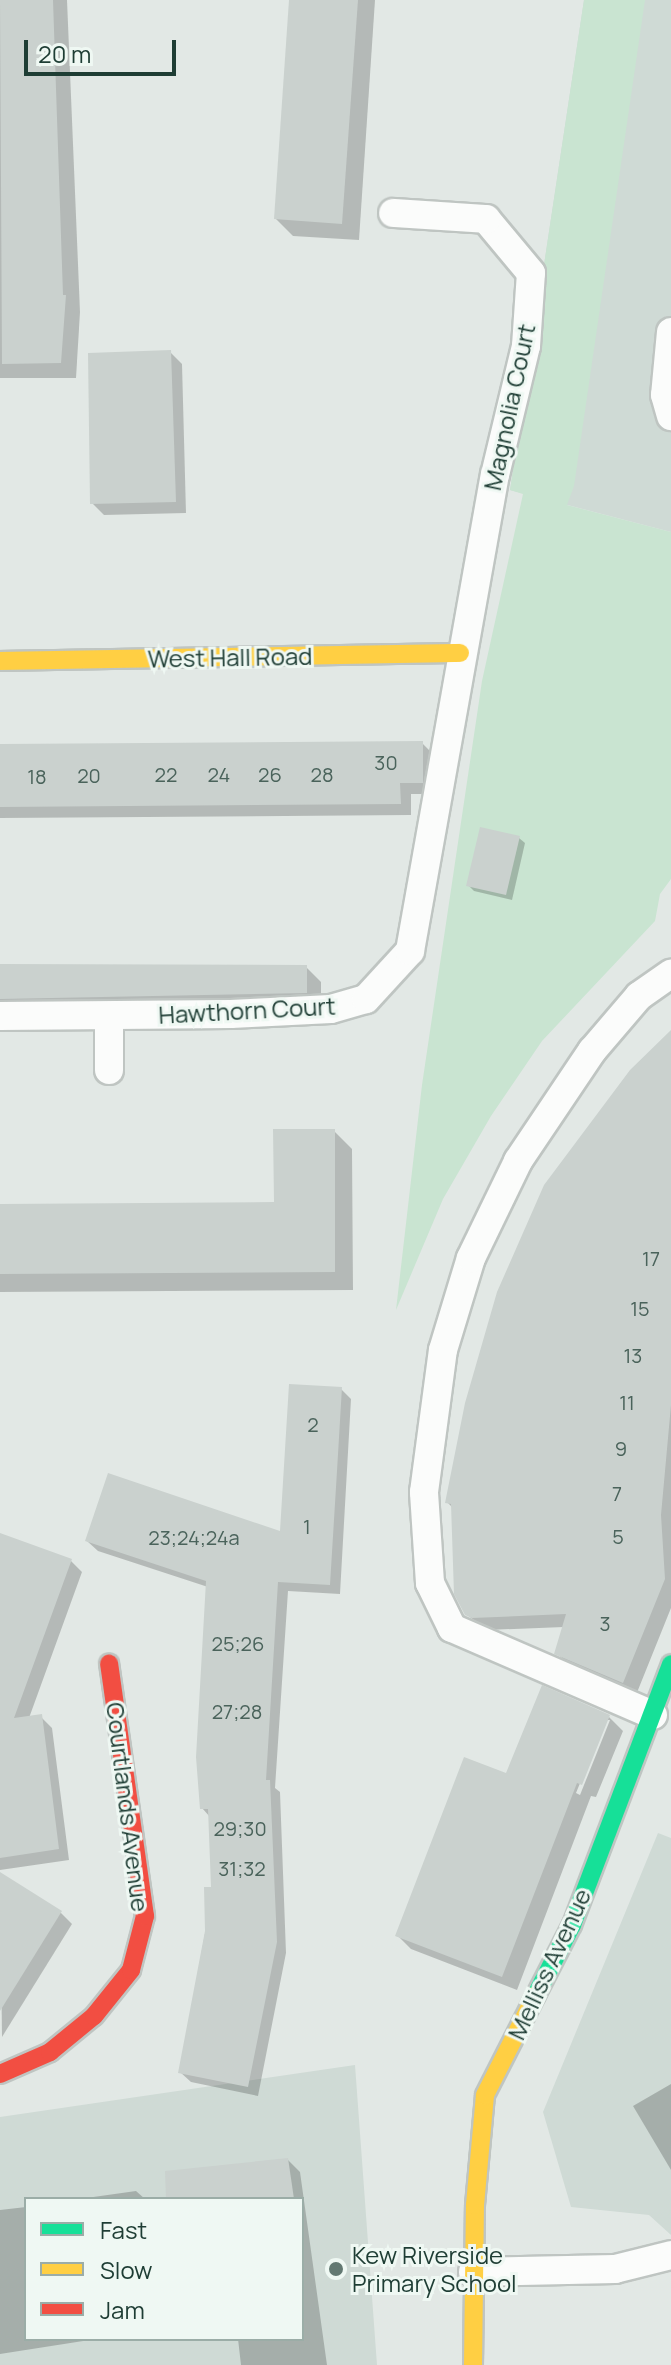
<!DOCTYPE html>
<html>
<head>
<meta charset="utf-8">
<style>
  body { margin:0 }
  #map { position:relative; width:671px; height:2365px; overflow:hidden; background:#e2e8e5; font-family:Manrope,sans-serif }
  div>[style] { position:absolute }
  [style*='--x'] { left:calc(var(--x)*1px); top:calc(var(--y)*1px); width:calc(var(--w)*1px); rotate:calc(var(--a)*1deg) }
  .built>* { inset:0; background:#cfdad5 }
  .green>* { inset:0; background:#c9e4d1 }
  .shadow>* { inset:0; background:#0003 }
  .building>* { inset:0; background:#cad1ce }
  .roads { filter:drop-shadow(2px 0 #bfc5c2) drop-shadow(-2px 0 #bfc5c2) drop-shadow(0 2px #bfc5c2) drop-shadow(0 -2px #bfc5c2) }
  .lane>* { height:28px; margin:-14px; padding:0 14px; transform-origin:14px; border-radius:14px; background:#fbfcfb }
  .fast>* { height:18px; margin:-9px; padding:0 9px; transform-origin:9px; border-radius:9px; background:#16e098 }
  .slow>* { height:18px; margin:-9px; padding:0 9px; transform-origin:9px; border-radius:9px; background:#ffcf43 }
  .jam>* { height:18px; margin:-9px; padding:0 9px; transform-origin:9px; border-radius:9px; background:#f24e42 }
  .dots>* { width:22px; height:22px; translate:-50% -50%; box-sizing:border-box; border:4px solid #eff8f3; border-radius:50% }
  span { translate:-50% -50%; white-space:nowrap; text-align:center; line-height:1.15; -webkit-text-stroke:6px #eff8f3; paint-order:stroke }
  .number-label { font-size:20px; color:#4a635b }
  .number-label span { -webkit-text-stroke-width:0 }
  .street-label { font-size:24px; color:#1e3d34 }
  .poi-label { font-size:24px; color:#1e3d34 }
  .left { translate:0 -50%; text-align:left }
  .legend { position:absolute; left:24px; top:2197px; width:280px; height:144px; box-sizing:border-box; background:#eff8f3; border:2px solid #9bada7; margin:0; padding:10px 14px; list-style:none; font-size:24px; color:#1e3d34 }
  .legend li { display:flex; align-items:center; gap:16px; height:40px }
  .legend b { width:40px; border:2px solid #9bada7 }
  .scale { position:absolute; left:24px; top:40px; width:152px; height:36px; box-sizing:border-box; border:4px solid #1e3d34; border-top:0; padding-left:10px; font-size:24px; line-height:28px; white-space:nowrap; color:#1e3d34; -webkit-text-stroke:6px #eff8f3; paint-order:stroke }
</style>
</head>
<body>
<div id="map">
  <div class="built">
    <i style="clip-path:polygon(584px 0,671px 0,671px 532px,510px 490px)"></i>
    <i style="clip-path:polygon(658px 1833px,671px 1838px,671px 2235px,649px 2215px,571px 2207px,543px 2112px)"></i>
    <i style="clip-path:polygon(evenodd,355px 2065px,377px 2365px,0 2365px,0 2117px,355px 2065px,26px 2199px,302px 2199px,302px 2339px,26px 2339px,26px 2199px)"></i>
  </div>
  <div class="green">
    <i style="clip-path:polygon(584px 0,645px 0,574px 486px,567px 505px,671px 532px,671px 879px,660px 894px,655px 921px,542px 1041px,491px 1116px,443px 1199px,396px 1310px,422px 1085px,482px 681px,523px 494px,510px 490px)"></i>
  </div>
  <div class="shadow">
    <i style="clip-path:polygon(0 0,67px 0,80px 312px,76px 378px,0 378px)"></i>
    <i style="clip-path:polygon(291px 0,375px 0,359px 240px,293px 236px,276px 219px)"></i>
    <i style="clip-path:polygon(170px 352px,182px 364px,186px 513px,104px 515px,92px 503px)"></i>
    <i style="clip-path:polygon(422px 743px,434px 755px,433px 794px,411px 794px,411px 815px,0 818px,0 746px)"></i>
    <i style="clip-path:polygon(519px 838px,525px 843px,512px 900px,474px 891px,468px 885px)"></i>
    <i style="clip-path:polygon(0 966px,306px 967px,321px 982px,321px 1007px,0 1020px)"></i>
    <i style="clip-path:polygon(671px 1033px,671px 1608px,636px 1695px,570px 1666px,557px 1653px,564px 1627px,487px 1630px,466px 1614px,453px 1508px,448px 1503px)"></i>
    <i style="clip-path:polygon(334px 1131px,352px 1149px,353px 1290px,0 1292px,0 1206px,276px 1204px)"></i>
    <i style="clip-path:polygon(341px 1389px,351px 1399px,340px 1594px,288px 1591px,275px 1788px,280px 1792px,286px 1953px,258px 2096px,191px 2082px,180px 2072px,213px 1889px,210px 1817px,202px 1808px,208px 1587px,98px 1551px,87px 1541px,282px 1534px)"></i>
    <i style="clip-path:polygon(0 1537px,71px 1561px,82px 1572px,29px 1718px,41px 1717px,52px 1728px,69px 1860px,0 1870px)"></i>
    <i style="clip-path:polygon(evenodd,609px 1717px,623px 1731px,596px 1797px,591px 1796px,517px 1990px,411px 1949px,397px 1935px,507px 1775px,609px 1717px,606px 1720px,610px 1720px,580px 1795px,576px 1793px,606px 1720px)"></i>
    <i style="clip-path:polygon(0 1874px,61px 1913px,72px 1924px,2px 2037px)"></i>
    <i style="clip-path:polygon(671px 2084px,671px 2170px,633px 2106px)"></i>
    <i style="clip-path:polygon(288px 2160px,300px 2172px,327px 2365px,241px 2365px,238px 2339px,302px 2339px,302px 2199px,218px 2199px)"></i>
    <i style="clip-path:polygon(136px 2191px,145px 2199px,79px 2199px)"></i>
    <i style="clip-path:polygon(26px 2207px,26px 2339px,96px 2339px,0 2354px,0 2210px)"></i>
  </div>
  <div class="building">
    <i style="clip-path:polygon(0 0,53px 0,63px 295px,66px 295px,61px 363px,2px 364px)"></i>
    <i style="clip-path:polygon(289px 0,358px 0,342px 224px,274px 219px)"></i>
    <i style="clip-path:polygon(171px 350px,176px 502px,90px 504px,88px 353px)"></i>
    <i style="clip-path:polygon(423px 741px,423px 783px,400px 783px,401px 804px,0 807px,0 744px)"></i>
    <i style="clip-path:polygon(480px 827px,520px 836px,506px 895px,466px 886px)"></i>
    <i style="clip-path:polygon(0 964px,307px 965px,307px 993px,0 999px)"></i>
    <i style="clip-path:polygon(671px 1030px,671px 1405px,661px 1515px,665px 1579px,623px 1683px,554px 1654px,566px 1614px,472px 1618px,465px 1615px,454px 1594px,451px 1504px,445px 1503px,465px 1403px,497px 1292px,544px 1185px,630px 1070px)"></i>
    <i style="clip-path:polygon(273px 1129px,335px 1129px,335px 1272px,0 1274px,0 1204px,274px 1202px)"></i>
    <i style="clip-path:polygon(289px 1384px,342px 1387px,337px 1471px,330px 1585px,278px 1582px,266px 1780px,270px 1780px,277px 1942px,248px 2087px,178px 2073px,205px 1931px,204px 1887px,211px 1887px,208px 1809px,200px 1809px,196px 1757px,206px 1581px,85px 1541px,108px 1473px,280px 1531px)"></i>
    <i style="clip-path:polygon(0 1533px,72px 1559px,14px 1718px,42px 1714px,59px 1849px,0 1858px)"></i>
    <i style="clip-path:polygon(542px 1685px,610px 1715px,582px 1785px,577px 1783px,502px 1977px,395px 1936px,464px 1757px,506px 1773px)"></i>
    <i style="clip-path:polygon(0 1872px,62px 1911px,0 2011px)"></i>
    <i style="clip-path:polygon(288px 2158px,294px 2199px,166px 2199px,165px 2171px)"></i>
  </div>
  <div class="roads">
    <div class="lane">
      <i style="--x:671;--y:332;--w:63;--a:95.4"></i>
      <i style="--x:665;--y:395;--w:22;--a:74"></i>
      <i style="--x:0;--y:1016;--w:231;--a:-0.5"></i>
      <i style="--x:231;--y:1014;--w:100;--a:-2.9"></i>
      <i style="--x:331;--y:1009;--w:36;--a:-16"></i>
      <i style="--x:366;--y:999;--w:65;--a:-47.5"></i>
      <i style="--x:410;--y:951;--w:484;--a:-79.9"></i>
      <i style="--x:495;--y:475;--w:133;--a:-76.5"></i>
      <i style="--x:526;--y:346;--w:73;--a:-86.1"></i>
      <i style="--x:531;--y:273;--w:70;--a:-129.8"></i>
      <i style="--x:486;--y:219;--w:93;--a:-176.3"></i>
      <i style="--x:109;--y:1016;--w:54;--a:90"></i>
      <i style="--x:653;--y:1715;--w:219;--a:-156.6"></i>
      <i style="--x:452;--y:1628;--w:50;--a:-116.1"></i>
      <i style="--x:430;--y:1583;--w:91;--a:-93.8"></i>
      <i style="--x:424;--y:1492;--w:143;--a:-82.4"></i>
      <i style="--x:443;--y:1350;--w:96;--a:-73.1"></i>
      <i style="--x:471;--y:1258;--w:108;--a:-64.1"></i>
      <i style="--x:518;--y:1161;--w:133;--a:-56.1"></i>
      <i style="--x:592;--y:1051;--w:72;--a:-49.5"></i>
      <i style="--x:639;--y:996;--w:39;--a:-35"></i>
      <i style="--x:473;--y:2272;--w:142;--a:-1.2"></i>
      <i style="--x:615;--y:2269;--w:58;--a:-14"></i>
    </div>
    <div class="fast">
      <i style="--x:536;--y:1995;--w:79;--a:-62.8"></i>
      <i style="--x:572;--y:1925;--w:279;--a:-69.2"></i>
    </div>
    <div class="slow">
      <i style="--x:0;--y:661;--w:460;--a:-1"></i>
      <i style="--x:473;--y:2365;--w:160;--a:-89.3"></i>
      <i style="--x:475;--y:2205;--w:110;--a:-84.8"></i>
      <i style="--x:485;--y:2095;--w:112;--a:-63"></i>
    </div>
    <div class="jam">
      <i style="--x:0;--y:2074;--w:55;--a:-23.7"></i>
      <i style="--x:50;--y:2052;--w:57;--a:-39.3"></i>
      <i style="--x:94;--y:2016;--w:59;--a:-51.2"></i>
      <i style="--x:131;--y:1970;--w:56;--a:-75.5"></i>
      <i style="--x:145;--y:1916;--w:255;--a:-98.1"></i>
    </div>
  </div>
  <div class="dots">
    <i style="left:336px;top:2269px;background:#637972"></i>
  </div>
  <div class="number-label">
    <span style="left:386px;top:762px">30</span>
    <span style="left:166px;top:774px">22</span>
    <span style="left:219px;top:774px">24</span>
    <span style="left:270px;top:774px">26</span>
    <span style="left:322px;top:774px">28</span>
    <span style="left:89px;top:775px">20</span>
    <span style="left:37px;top:776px">18</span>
    <span style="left:651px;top:1258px">17</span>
    <span style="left:640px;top:1308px">15</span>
    <span style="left:633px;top:1355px">13</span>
    <span style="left:627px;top:1402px">11</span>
    <span style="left:313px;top:1424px">2</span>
    <span style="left:621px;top:1448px">9</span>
    <span style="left:617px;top:1493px">7</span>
    <span style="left:307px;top:1526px">1</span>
    <span style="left:618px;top:1536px">5</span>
    <span style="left:194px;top:1537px">23;24;24a</span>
    <span style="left:605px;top:1623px">3</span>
    <span style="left:238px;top:1643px">25;26</span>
    <span style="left:237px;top:1711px">27;28</span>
    <span style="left:240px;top:1828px">29;30</span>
    <span style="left:242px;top:1868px">31;32</span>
  </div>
  <div class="street-label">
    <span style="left:509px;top:407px;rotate:-78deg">Magnolia Court</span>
    <span style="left:230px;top:657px;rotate:-1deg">West Hall Road</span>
    <span style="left:247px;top:1010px;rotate:-3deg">Hawthorn Court</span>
    <span style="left:128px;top:1807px;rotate:83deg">Courtlands Avenue</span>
    <span style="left:549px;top:1964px;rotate:-65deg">Melliss Avenue</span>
  </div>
  <div class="poi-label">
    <span class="left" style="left:352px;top:2269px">Kew Riverside<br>Primary School</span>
  </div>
  <ul class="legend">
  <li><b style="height:10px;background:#16e098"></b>Fast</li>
  <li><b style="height:10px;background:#ffcf43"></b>Slow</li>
  <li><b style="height:10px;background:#f24e42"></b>Jam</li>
  </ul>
  <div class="scale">20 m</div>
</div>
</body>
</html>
